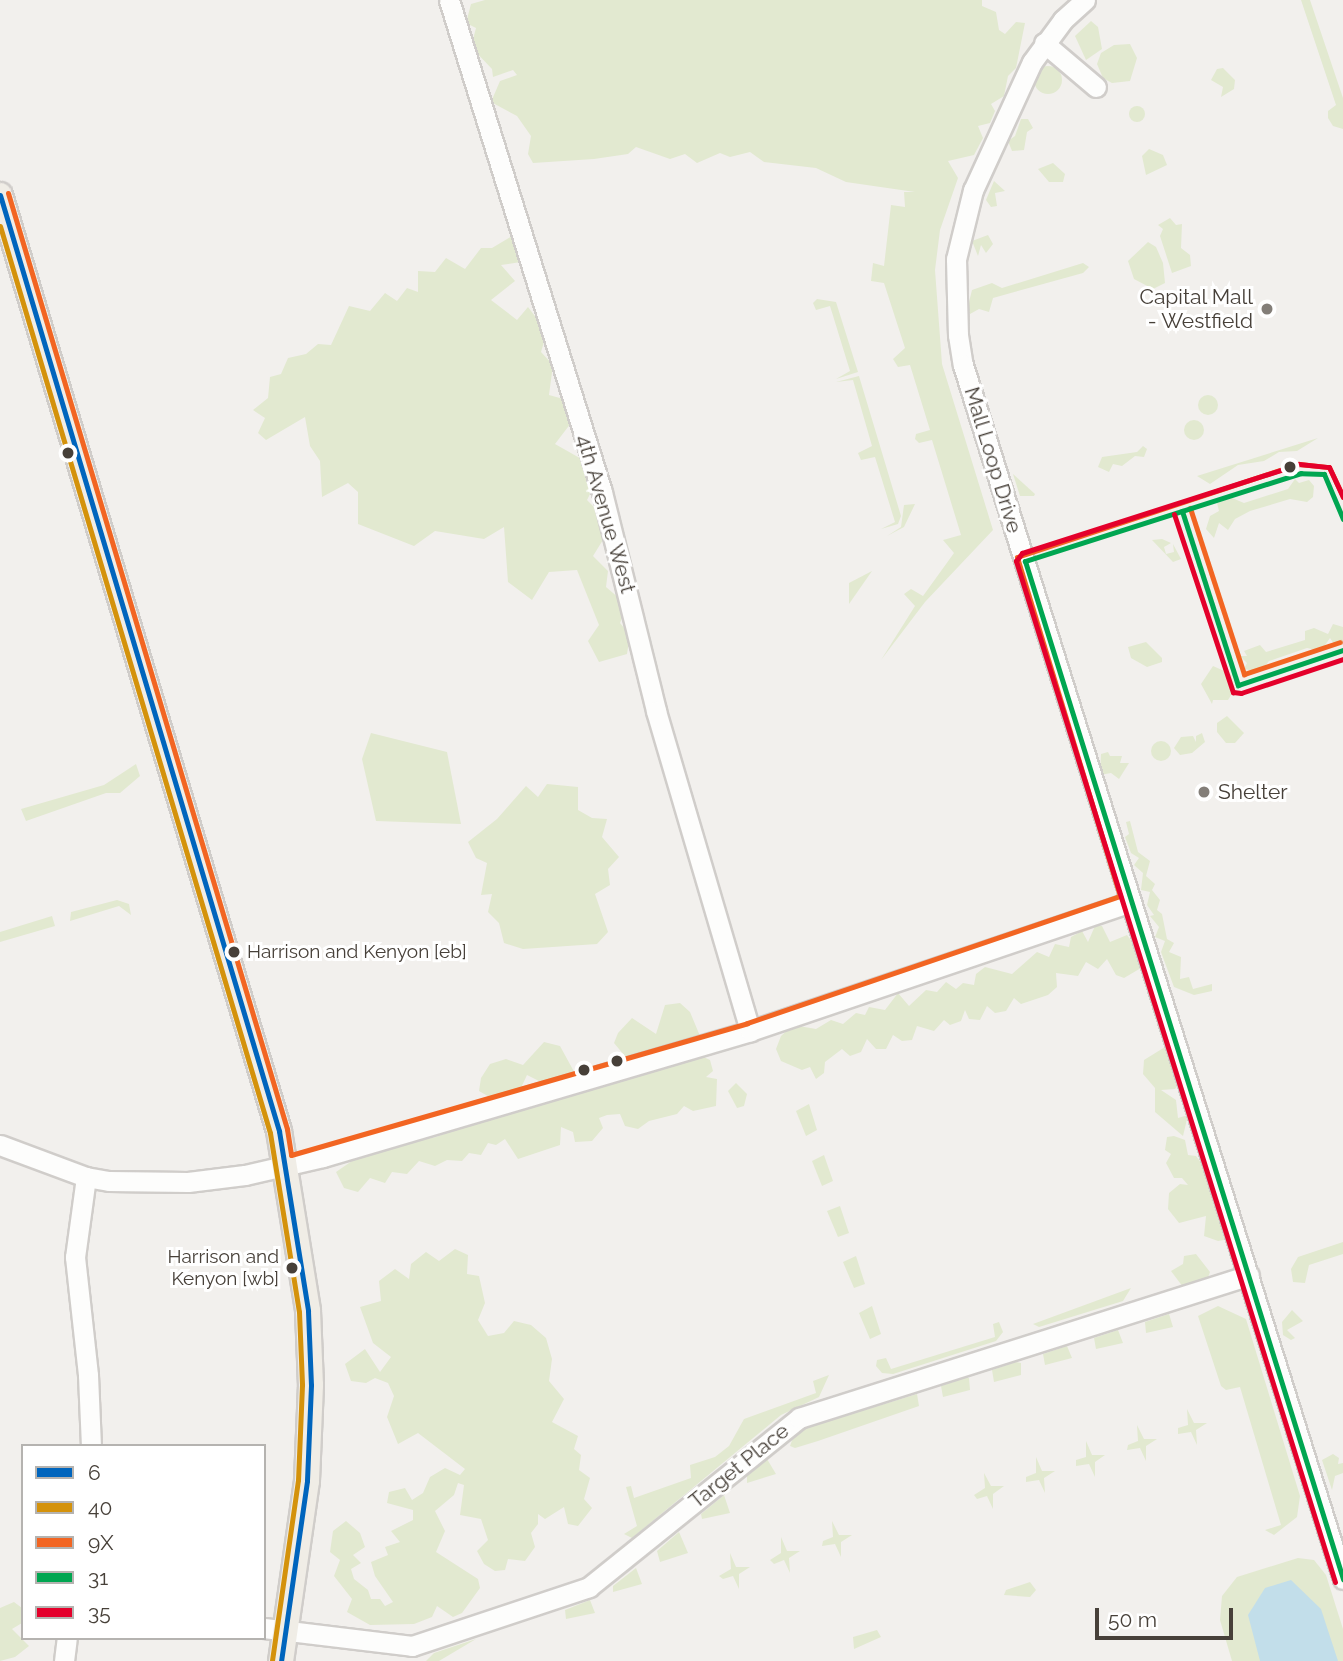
<!DOCTYPE html>
<html>
<head>
<meta charset="utf-8">
<style>
  body { margin:0 }
  #map { position:relative; width:1343px; height:1661px; overflow:hidden; background:#f2f0ed; font-family:Raleway,sans-serif }
  div>[style] { position:absolute }
  [style*='--x'] { left:calc(var(--x)*1px); top:calc(var(--y)*1px); width:calc(var(--w)*1px); rotate:calc(var(--a)*1deg) }
  .green>* { inset:0; background:#e2e9d0 }
  .round { border-radius:50% }
  .water>* { inset:0; background:#c2deea }
  .roads { filter:drop-shadow(2px 0 #d0cdca) drop-shadow(-2px 0 #d0cdca) drop-shadow(0 2px #d0cdca) drop-shadow(0 -2px #d0cdca) }
  .minor>* { height:19px; margin:-9.5px; padding:0 9.5px; transform-origin:9.5px; border-radius:9.5px; background:#fdfdfc }
  .major>* { height:24px; margin:-12px; padding:0 12px; transform-origin:12px; border-radius:12px; background:#f0ede6 }
  .bus-1>* { height:5px; margin:-2.5px; padding:0 2.5px; transform-origin:2.5px; border-radius:2.5px; background:#0065bd }
  .bus-2>* { height:5px; margin:-2.5px; padding:0 2.5px; transform-origin:2.5px; border-radius:2.5px; background:#d4920b }
  .bus-3>* { height:5px; margin:-2.5px; padding:0 2.5px; transform-origin:2.5px; border-radius:2.5px; background:#f26522 }
  .bus-4>* { height:5px; margin:-2.5px; padding:0 2.5px; transform-origin:2.5px; border-radius:2.5px; background:#00a651 }
  .bus-5>* { height:5px; margin:-2.5px; padding:0 2.5px; transform-origin:2.5px; border-radius:2.5px; background:#e4002b }
  .dots>* { width:19px; height:19px; translate:-50% -50%; box-sizing:border-box; border:4px solid #fff; border-radius:50% }
  span { translate:-50% -50%; white-space:nowrap; text-align:center; line-height:1.15; -webkit-text-stroke:6px #fff; paint-order:stroke }
  .bus-label { font-size:19px; color:#474039 }
  .left { translate:0 -50%; text-align:left }
  .right { translate:-100% -50%; text-align:right }
  .poi-label { font-size:21px; color:#474039 }
  .street-label { font-size:21px; color:#474039 }
  .legend { position:absolute; left:21px; top:1444px; width:245px; height:196px; box-sizing:border-box; background:#fff; border:2px solid #b5b3b0; margin:0; padding:9px 12px; list-style:none; font-size:21px; color:#474039 }
  .legend li { display:flex; align-items:center; gap:14px; height:35px }
  .legend b { width:35px; border:2px solid #b5b3b0 }
  .scale { position:absolute; left:1095px; top:1608px; width:138px; height:32px; box-sizing:border-box; border:4px solid #474039; border-top:0; padding-left:9px; font-size:21px; line-height:24px; white-space:nowrap; color:#474039; -webkit-text-stroke:5px #fff; paint-order:stroke }
</style>
</head>
<body>
<div id="map">
  <div class="green">
    <i style="clip-path:polygon(485px 0,982px 0,982px 6px,996px 12px,999px 30px,1005px 34px,1016px 22px,1025px 23px,1016px 68px,1008px 76px,1004px 96px,991px 104px,995px 111px,990px 123px,978px 126px,983px 138px,974px 155px,948px 161px,958px 178px,940px 230px,935px 270px,942px 364px,993px 530px,925px 602px,881px 660px,915px 606px,904px 594px,911px 589px,923px 596px,954px 553px,943px 540px,961px 535px,932px 440px,919px 443px,915px 439px,916px 434px,930px 430px,910px 365px,898px 367px,893px 359px,905px 348px,884px 283px,871px 281px,873px 263px,884px 266px,891px 205px,905px 207px,904px 192px,915px 192px,846px 182px,816px 168px,764px 162px,750px 152px,730px 157px,720px 153px,697px 163px,685px 154px,670px 159px,636px 147px,628px 154px,594px 159px,533px 163px,528px 154px,531px 136px,517px 116px,491px 102px,500px 81px,517px 75px,513px 70px,493px 77px,492px 69px,471px 47px,476px 28px,466px 23px,471px 4px)"></i>
    <i style="clip-path:polygon(1301px 0,1310px 0,1343px 98px,1343px 129px,1333px 126px,1328px 118px,1328px 111px,1336px 105px)"></i>
    <i style="clip-path:polygon(1091px 21px,1098px 27px,1102px 49px,1086px 60px,1075px 36px)"></i>
    <i style="clip-path:polygon(1130px 44px,1137px 58px,1130px 81px,1112px 83px,1103px 78px,1097px 64px,1101px 53px,1114px 45px)"></i>
    <i class="round" style="left:1034px;top:66px;width:28px;height:28px"></i>
    <i style="clip-path:polygon(1223px 68px,1235px 80px,1234px 89px,1221px 97px,1223px 87px,1211px 80px,1217px 69px)"></i>
    <i class="round" style="left:1129px;top:106px;width:16px;height:16px"></i>
    <i style="clip-path:polygon(1021px 119px,1028px 119px,1033px 128px,1027px 132px,1024px 150px,1012px 151px,1008px 141px,1015px 136px)"></i>
    <i style="clip-path:polygon(1149px 149px,1163px 155px,1167px 165px,1146px 175px,1142px 156px)"></i>
    <i style="clip-path:polygon(1053px 163px,1065px 174px,1063px 182px,1049px 182px,1038px 169px)"></i>
    <i style="clip-path:polygon(994px 181px,1005px 191px,995px 193px,997px 206px,991px 207px,986px 200px)"></i>
    <i style="clip-path:polygon(1170px 218px,1176px 225px,1182px 224px,1181px 248px,1190px 255px,1191px 266px,1172px 273px,1160px 236px,1163px 229px,1158px 225px)"></i>
    <i style="clip-path:polygon(988px 235px,993px 244px,986px 253px,981px 245px,978px 256px,972px 241px)"></i>
    <i style="clip-path:polygon(512px 236px,521px 262px,501px 265px,515px 281px,491px 300px,517px 320px,528px 307px,547px 332px,541px 352px,553px 365px,549px 395px,567px 400px,571px 423px,555px 444px,585px 461px,593px 488px,587px 500px,596px 509px,606px 535px,593px 556px,608px 571px,606px 587px,627px 605px,620px 623px,630px 635px,627px 654px,599px 662px,588px 641px,599px 625px,577px 570px,549px 572px,532px 600px,508px 582px,504px 527px,484px 539px,435px 531px,414px 546px,358px 524px,358px 492px,348px 483px,322px 497px,320px 461px,310px 446px,305px 417px,266px 440px,258px 433px,265px 418px,253px 410px,268px 398px,270px 377px,281px 374px,288px 358px,306px 354px,318px 344px,331px 345px,349px 306px,370px 311px,385px 293px,397px 301px,407px 288px,418px 292px,418px 271px,435px 272px,446px 258px,465px 269px,481px 248px,492px 248px)"></i>
    <i style="clip-path:polygon(1148px 242px,1156px 247px,1163px 263px,1165px 283px,1153px 289px,1134px 279px,1128px 261px)"></i>
    <i style="clip-path:polygon(1083px 263px,1089px 267px,1083px 273px,993px 298px,989px 312px,979px 309px,970px 314px,967px 310px,972px 290px,992px 283px,1002px 288px)"></i>
    <i style="clip-path:polygon(817px 299px,836px 302px,858px 372px,836px 379px,850px 371px,830px 306px,816px 310px,813px 303px)"></i>
    <i style="clip-path:polygon(859px 376px,901px 516px,898px 524px,881px 529px,895px 522px,875px 457px,861px 460px,858px 453px,872px 446px,853px 380px,836px 382px)"></i>
    <i class="round" style="left:1198px;top:395px;width:20px;height:20px"></i>
    <i class="round" style="left:1184px;top:420px;width:20px;height:20px"></i>
    <i style="clip-path:polygon(1318px 438px,1297px 451px,1279px 452px,1264px 461px,1238px 465px,1210px 484px,1197px 476px)"></i>
    <i style="clip-path:polygon(1143px 446px,1147px 449px,1144px 457px,1135px 456px,1122px 466px,1113px 464px,1109px 472px,1098px 467px,1102px 457px,1137px 452px)"></i>
    <i style="clip-path:polygon(1013px 474px,1035px 494px,1034px 496px,1020px 496px)"></i>
    <i style="clip-path:polygon(1295px 479px,1299px 483px,1309px 480px,1314px 486px,1313px 497px,1307px 502px,1290px 499px,1250px 511px,1235px 519px,1228px 530px,1219px 523px,1214px 538px,1206px 529px,1210px 516px,1219px 511px,1217px 503px,1232px 498px,1244px 503px,1288px 489px)"></i>
    <i style="clip-path:polygon(915px 504px,904px 527px,887px 536px,901px 527px,904px 505px)"></i>
    <i style="clip-path:polygon(1162px 539px,1171px 543px,1164px 547px,1166px 554px,1174px 552px,1173px 544px,1181px 559px,1173px 562px,1152px 540px)"></i>
    <i style="clip-path:polygon(872px 571px,849px 604px,849px 583px)"></i>
    <i style="clip-path:polygon(1333px 624px,1343px 627px,1343px 644px,1334px 644px,1330px 638px,1321px 651px,1307px 648px,1269px 661px,1260px 672px,1244px 669px,1247px 663px,1240px 656px,1247px 656px,1244px 651px,1260px 645px,1266px 652px,1305px 640px,1305px 631px,1314px 628px,1328px 634px)"></i>
    <i style="clip-path:polygon(1146px 642px,1162px 658px,1162px 662px,1147px 667px,1131px 658px,1128px 647px)"></i>
    <i style="clip-path:polygon(1213px 666px,1231px 674px,1235px 689px,1228px 700px,1213px 700px,1212px 704px,1201px 684px)"></i>
    <i style="clip-path:polygon(1227px 716px,1244px 733px,1235px 743px,1226px 743px,1217px 732px,1217px 723px)"></i>
    <i style="clip-path:polygon(371px 733px,447px 752px,461px 824px,376px 821px,362px 759px)"></i>
    <i style="clip-path:polygon(1202px 733px,1205px 742px,1192px 753px,1180px 755px,1174px 748px,1181px 737px,1193px 736px,1196px 742px,1196px 736px)"></i>
    <i class="round" style="left:1151px;top:741px;width:20px;height:20px"></i>
    <i style="clip-path:polygon(1108px 752px,1110px 756px,1122px 756px,1120px 763px,1129px 763px,1119px 779px,1111px 773px,1100px 775px,1101px 754px)"></i>
    <i style="clip-path:polygon(136px 764px,140px 776px,120px 793px,106px 793px,26px 821px,21px 809px,104px 785px)"></i>
    <i style="clip-path:polygon(547px 784px,578px 787px,578px 810px,592px 818px,607px 819px,602px 837px,619px 857px,608px 869px,610px 885px,595px 894px,608px 932px,597px 944px,523px 949px,504px 943px,499px 923px,488px 912px,492px 894px,481px 895px,487px 863px,476px 858px,468px 842px,497px 819px,526px 786px,538px 797px)"></i>
    <i style="clip-path:polygon(1130px 821px,1138px 852px,1150px 861px,1146px 876px,1155px 884px,1152px 890px,1160px 900px,1157px 910px,1162px 914px,1167px 939px,1174px 943px,1169px 952px,1181px 957px,1180px 979px,1189px 977px,1193px 989px,1212px 984px,1212px 991px,1194px 995px,1174px 987px,1161px 952px,1165px 941px,1155px 937px,1159px 927px,1150px 916px,1154px 915px,1147px 905px,1150px 892px,1141px 890px,1143px 873px,1134px 865px,1139px 858px,1131px 853px,1125px 837px,1129px 834px,1126px 822px)"></i>
    <i style="clip-path:polygon(117px 900px,129px 904px,131px 915px,119px 906px,70px 921px,71px 912px)"></i>
    <i style="clip-path:polygon(52px 916px,55px 926px,0 942px,0 932px)"></i>
    <i style="clip-path:polygon(1095px 926px,1102px 926px,1110px 942px,1127px 935px,1141px 954px,1141px 968px,1124px 978px,1116px 975px,1107px 959px,1098px 969px,1086px 962px,1078px 976px,1056px 973px,1057px 987px,1048px 995px,1021px 1004px,1014px 998px,1006px 1011px,995px 1013px,987px 1006px,980px 1020px,969px 1019px,965px 1010px,961px 1021px,950px 1025px,944px 1020px,934px 1031px,917px 1026px,912px 1040px,902px 1041px,893px 1035px,886px 1049px,876px 1049px,867px 1039px,861px 1052px,850px 1056px,842px 1049px,825px 1062px,824px 1073px,816px 1079px,810px 1067px,802px 1070px,781px 1061px,776px 1049px,781px 1036px,793px 1025px,816px 1029px,831px 1020px,843px 1024px,856px 1013px,865px 1015px,869px 1007px,885px 1010px,898px 993px,909px 1006px,926px 990px,937px 992px,946px 982px,956px 989px,963px 983px,974px 985px,976px 974px,985px 967px,1012px 974px,1037px 952px,1049px 957px,1055px 944px,1069px 947px,1071px 937px,1082px 931px,1088px 942px)"></i>
    <i style="clip-path:polygon(680px 1003px,690px 1012px,700px 1036px,693px 1052px,710px 1060px,713px 1071px,706px 1077px,717px 1079px,716px 1106px,693px 1111px,684px 1106px,677px 1114px,649px 1121px,638px 1129px,625px 1126px,620px 1114px,607px 1115px,599px 1118px,603px 1128px,592px 1141px,575px 1142px,573px 1132px,561px 1127px,560px 1145px,518px 1159px,505px 1139px,496px 1145px,488px 1143px,481px 1155px,469px 1153px,462px 1161px,447px 1160px,435px 1166px,419px 1161px,407px 1174px,392px 1172px,385px 1183px,370px 1178px,358px 1192px,344px 1188px,336px 1172px,365px 1152px,436px 1137px,542px 1098px,568px 1096px,568px 1077px,543px 1083px,527px 1075px,512px 1107px,493px 1099px,479px 1091px,481px 1078px,490px 1064px,506px 1059px,523px 1065px,544px 1042px,560px 1046px,583px 1088px,604px 1085px,624px 1073px,624px 1055px,614px 1043px,618px 1033px,632px 1018px,656px 1034px,665px 1005px)"></i>
    <i style="clip-path:polygon(1165px 1047px,1184px 1053px,1181px 1082px,1175px 1089px,1161px 1090px,1176px 1100px,1178px 1118px,1188px 1115px,1183px 1136px,1155px 1112px,1155px 1088px,1143px 1074px,1144px 1060px)"></i>
    <i style="clip-path:polygon(736px 1083px,747px 1094px,744px 1106px,737px 1108px,728px 1091px)"></i>
    <i style="clip-path:polygon(809px 1104px,817px 1130px,806px 1136px,796px 1111px)"></i>
    <i style="clip-path:polygon(1174px 1136px,1185px 1140px,1188px 1155px,1196px 1156px,1208px 1172px,1206px 1180px,1224px 1190px,1230px 1239px,1218px 1241px,1204px 1236px,1206px 1216px,1179px 1223px,1168px 1209px,1169px 1193px,1180px 1184px,1188px 1185px,1182px 1178px,1174px 1178px,1166px 1163px,1171px 1154px,1165px 1150px,1167px 1137px)"></i>
    <i style="clip-path:polygon(824px 1155px,833px 1181px,822px 1186px,812px 1161px)"></i>
    <i style="clip-path:polygon(840px 1206px,849px 1233px,838px 1237px,827px 1211px)"></i>
    <i style="clip-path:polygon(1343px 1242px,1343px 1254px,1309px 1265px,1305px 1283px,1293px 1282px,1291px 1269px,1298px 1257px)"></i>
    <i style="clip-path:polygon(455px 1249px,468px 1255px,467px 1274px,479px 1276px,485px 1303px,478px 1320px,488px 1336px,504px 1333px,514px 1321px,531px 1325px,546px 1338px,552px 1359px,549px 1381px,564px 1399px,552px 1422px,578px 1436px,574px 1449px,581px 1455px,579px 1470px,590px 1478px,584px 1499px,592px 1508px,578px 1526px,568px 1524px,564px 1507px,545px 1519px,538px 1514px,538px 1524px,531px 1533px,535px 1547px,525px 1561px,508px 1559px,505px 1570px,495px 1571px,484px 1564px,477px 1551px,488px 1540px,481px 1519px,460px 1515px,464px 1485px,458px 1483px,454px 1495px,435px 1511px,445px 1531px,436px 1552px,478px 1579px,480px 1588px,462px 1613px,453px 1617px,437px 1606px,432px 1617px,414px 1624px,370px 1625px,347px 1612px,352px 1599px,334px 1576px,340px 1560px,330px 1552px,333px 1531px,346px 1521px,360px 1533px,365px 1547px,353px 1555px,361px 1563px,351px 1569px,354px 1579px,368px 1590px,371px 1599px,380px 1599px,385px 1606px,393px 1602px,375px 1576px,371px 1562px,388px 1555px,385px 1547px,400px 1542px,391px 1531px,413px 1520px,413px 1510px,387px 1503px,389px 1492px,405px 1488px,412px 1500px,423px 1493px,430px 1477px,445px 1468px,460px 1475px,465px 1469px,418px 1433px,398px 1444px,387px 1417px,394px 1396px,388px 1383px,375px 1378px,366px 1383px,351px 1381px,345px 1364px,365px 1349px,380px 1372px,391px 1357px,373px 1343px,360px 1307px,381px 1301px,379px 1281px,395px 1269px,409px 1279px,411px 1264px,426px 1252px,439px 1261px)"></i>
    <i style="clip-path:polygon(1196px 1254px,1210px 1272px,1206px 1283px,1186px 1291px,1171px 1271px,1183px 1264px,1184px 1256px)"></i>
    <i style="clip-path:polygon(856px 1256px,865px 1284px,854px 1288px,843px 1262px)"></i>
    <i style="clip-path:polygon(1131px 1288px,1123px 1301px,1039px 1327px,1033px 1324px)"></i>
    <i style="clip-path:polygon(872px 1306px,881px 1334px,870px 1339px,859px 1313px)"></i>
    <i style="clip-path:polygon(1218px 1306px,1246px 1319px,1300px 1496px,1297px 1517px,1274px 1535px,1265px 1530px,1281px 1525px,1240px 1387px,1226px 1390px,1221px 1386px,1198px 1316px)"></i>
    <i style="clip-path:polygon(1292px 1310px,1303px 1321px,1287px 1330px,1295px 1338px,1291px 1340px,1283px 1335px,1282px 1322px)"></i>
    <i style="clip-path:polygon(1169px 1314px,1173px 1327px,1146px 1333px,1145px 1322px)"></i>
    <i style="clip-path:polygon(999px 1322px,1003px 1332px,996px 1341px,893px 1374px,882px 1373px,876px 1366px,877px 1360px,886px 1358px,891px 1369px,995px 1337px,993px 1324px)"></i>
    <i style="clip-path:polygon(1118px 1330px,1123px 1343px,1096px 1349px,1094px 1338px)"></i>
    <i style="clip-path:polygon(1067px 1346px,1072px 1358px,1045px 1365px,1043px 1354px)"></i>
    <i style="clip-path:polygon(1016px 1362px,1021px 1363px,1021px 1375px,994px 1382px,992px 1370px)"></i>
    <i style="clip-path:polygon(829px 1375px,819px 1397px,781px 1415px,632px 1538px,624px 1534px,637px 1526px,626px 1487px,631px 1486px,634px 1498px,691px 1478px,690px 1465px,715px 1457px,729px 1446px,744px 1419px,816px 1393px,813px 1381px)"></i>
    <i style="clip-path:polygon(965px 1378px,969px 1378px,970px 1390px,943px 1397px,941px 1386px)"></i>
    <i style="clip-path:polygon(917px 1394px,919px 1406px,818px 1441px,795px 1448px,790px 1446px,794px 1435px,806px 1428px)"></i>
    <i style="clip-path:polygon(1187px 1409px,1194px 1423px,1207px 1423px,1196px 1430px,1197px 1445px,1191px 1432px,1178px 1434px,1178px 1428px,1188px 1425px)"></i>
    <i style="clip-path:polygon(1137px 1425px,1144px 1439px,1157px 1439px,1146px 1446px,1146px 1461px,1140px 1448px,1127px 1450px,1128px 1445px,1138px 1441px)"></i>
    <i style="clip-path:polygon(1086px 1441px,1092px 1455px,1105px 1455px,1095px 1462px,1095px 1477px,1089px 1464px,1076px 1466px,1076px 1460px,1086px 1457px)"></i>
    <i style="clip-path:polygon(1333px 1454px,1339px 1458px,1338px 1464px,1343px 1463px,1343px 1473px,1335px 1476px,1332px 1490px,1322px 1460px)"></i>
    <i style="clip-path:polygon(1036px 1457px,1042px 1471px,1055px 1471px,1044px 1478px,1045px 1493px,1039px 1480px,1026px 1482px,1026px 1477px,1036px 1473px)"></i>
    <i style="clip-path:polygon(767px 1459px,776px 1474px,747px 1483px,747px 1476px)"></i>
    <i style="clip-path:polygon(984px 1473px,991px 1486px,1004px 1486px,993px 1494px,993px 1509px,987px 1496px,977px 1499px,974px 1495px,985px 1488px)"></i>
    <i style="clip-path:polygon(724px 1495px,730px 1513px,702px 1519px,701px 1514px)"></i>
    <i style="clip-path:polygon(832px 1521px,839px 1535px,852px 1535px,841px 1542px,841px 1557px,835px 1544px,822px 1546px,823px 1541px,833px 1537px)"></i>
    <i style="clip-path:polygon(679px 1532px,688px 1553px,660px 1562px,657px 1551px)"></i>
    <i style="clip-path:polygon(781px 1537px,787px 1551px,800px 1551px,789px 1558px,790px 1573px,784px 1560px,774px 1564px,770px 1560px,781px 1553px)"></i>
    <i style="clip-path:polygon(730px 1553px,736px 1567px,750px 1567px,739px 1574px,739px 1589px,733px 1576px,723px 1579px,719px 1576px,731px 1569px)"></i>
    <i style="clip-path:polygon(1298px 1558px,1314px 1560px,1326px 1575px,1343px 1629px,1343px 1661px,1232px 1661px,1220px 1620px,1222px 1596px,1237px 1577px)"></i>
    <i style="clip-path:polygon(636px 1568px,642px 1584px,613px 1592px,613px 1586px)"></i>
    <i style="clip-path:polygon(1030px 1582px,1036px 1590px,1030px 1597px,1004px 1595px,1006px 1590px)"></i>
    <i style="clip-path:polygon(590px 1600px,595px 1613px,566px 1619px,565px 1610px)"></i>
    <i style="clip-path:polygon(14px 1602px,22px 1608px,22px 1623px,12px 1629px,29px 1646px,15px 1657px,0 1661px,0 1608px)"></i>
    <i style="clip-path:polygon(877px 1630px,881px 1637px,854px 1649px,853px 1637px)"></i>
    <i style="clip-path:polygon(476px 1639px,439px 1661px,426px 1661px,434px 1653px)"></i>
  </div>
  <div class="water">
    <i style="clip-path:polygon(1291px 1580px,1321px 1609px,1338px 1661px,1260px 1661px,1248px 1615px,1265px 1588px)"></i>
  </div>
  <div class="roads">
    <div class="minor">
      <i style="--x:449;--y:0;--w:515;--a:72.73"></i>
      <i style="--x:602;--y:492;--w:226;--a:76.1"></i>
      <i style="--x:656;--y:711;--w:334;--a:73.6"></i>
      <i style="--x:1085;--y:0;--w:30;--a:138"></i>
      <i style="--x:1063;--y:20;--w:52;--a:126.4"></i>
      <i style="--x:1032;--y:62;--w:141;--a:114.7"></i>
      <i style="--x:973;--y:190;--w:71;--a:103.8"></i>
      <i style="--x:956;--y:259;--w:76;--a:88.5"></i>
      <i style="--x:958;--y:335;--w:30;--a:81"></i>
      <i style="--x:963;--y:365;--w:1272;--a:72.62"></i>
      <i style="--x:1044;--y:43;--w:68;--a:40.2"></i>
      <i style="--x:0;--y:1145;--w:92;--a:20.4"></i>
      <i style="--x:86;--y:1177;--w:23;--a:10"></i>
      <i style="--x:109;--y:1181;--w:79;--a:0.7"></i>
      <i style="--x:188;--y:1182;--w:57;--a:-7"></i>
      <i style="--x:245;--y:1175;--w:80;--a:-13"></i>
      <i style="--x:323;--y:1157;--w:445;--a:-16.4"></i>
      <i style="--x:750;--y:1031;--w:402;--a:-18.7"></i>
      <i style="--x:86;--y:1177;--w:81;--a:97.8"></i>
      <i style="--x:75;--y:1257;--w:119;--a:83.7"></i>
      <i style="--x:88;--y:1375;--w:71;--a:87.6"></i>
      <i style="--x:264;--y:1628;--w:149;--a:6.9"></i>
      <i style="--x:412;--y:1646;--w:187;--a:-18.4"></i>
      <i style="--x:589;--y:1587;--w:270;--a:-38.8"></i>
      <i style="--x:799;--y:1418;--w:472;--a:-17.6"></i>
      <i style="--x:64;--y:1661;--w:23;--a:-83"></i>
    </div>
    <div class="major">
      <i style="--x:0;--y:195;--w:977;--a:73.4"></i>
      <i style="--x:279;--y:1131;--w:182;--a:80.8"></i>
      <i style="--x:308;--y:1311;--w:74;--a:87.7"></i>
      <i style="--x:311;--y:1385;--w:96;--a:92.4"></i>
      <i style="--x:307;--y:1481;--w:182;--a:98.2"></i>
    </div>
  </div>
  <div class="bus-1">
    <i style="--x:0;--y:195;--w:977;--a:73.4"></i>
    <i style="--x:279;--y:1131;--w:182;--a:80.8"></i>
    <i style="--x:308;--y:1311;--w:74;--a:87.7"></i>
    <i style="--x:311;--y:1385;--w:96;--a:92.4"></i>
    <i style="--x:307;--y:1481;--w:182;--a:98.2"></i>
  </div>
  <div class="bus-2">
    <i style="--x:0;--y:226;--w:946;--a:73.42"></i>
    <i style="--x:270;--y:1133;--w:181;--a:80.8"></i>
    <i style="--x:299;--y:1312;--w:73;--a:87.6"></i>
    <i style="--x:302;--y:1385;--w:95;--a:92.4"></i>
    <i style="--x:298;--y:1480;--w:182;--a:98.2"></i>
  </div>
  <div class="bus-3">
    <i style="--x:8;--y:193;--w:977;--a:73.4"></i>
    <i style="--x:287;--y:1129;--w:26;--a:81"></i>
    <i style="--x:291;--y:1155;--w:475;--a:-16.1"></i>
    <i style="--x:747;--y:1023;--w:394;--a:-18.8"></i>
    <i style="--x:1120;--y:896;--w:354;--a:-106.9"></i>
    <i style="--x:1017;--y:557;--w:297;--a:-18.3"></i>
    <i style="--x:1299;--y:464;--w:30;--a:6"></i>
    <i style="--x:1329;--y:467;--w:33;--a:65"></i>
    <i style="--x:1190;--y:508;--w:175;--a:72"></i>
    <i style="--x:1244;--y:674;--w:101;--a:-18.4"></i>
  </div>
  <div class="bus-4">
    <i style="--x:1182;--y:511;--w:183;--a:72.2"></i>
    <i style="--x:1238;--y:685;--w:111;--a:-18.4"></i>
    <i style="--x:1343;--y:519;--w:49;--a:-112.9"></i>
    <i style="--x:1324;--y:474;--w:23;--a:-178"></i>
    <i style="--x:1301;--y:473;--w:290;--a:162.3"></i>
    <i style="--x:1025;--y:561;--w:1067;--a:72.65"></i>
  </div>
  <div class="bus-5">
    <i style="--x:1174;--y:514;--w:188;--a:71.7"></i>
    <i style="--x:1233;--y:692;--w:8;--a:7"></i>
    <i style="--x:1241;--y:693;--w:108;--a:-18.4"></i>
    <i style="--x:1335;--y:1582;--w:1070;--a:-107.35"></i>
    <i style="--x:1016;--y:561;--w:10;--a:-53"></i>
    <i style="--x:1022;--y:553;--w:291;--a:-17.8"></i>
    <i style="--x:1299;--y:464;--w:30;--a:6"></i>
    <i style="--x:1329;--y:467;--w:33;--a:65"></i>
  </div>
  <div class="dots">
    <i style="left:1267px;top:309px;background:#837e78"></i>
    <i style="left:68px;top:453px;background:#474039"></i>
    <i style="left:1290px;top:467px;background:#474039"></i>
    <i style="left:1204px;top:792px;background:#837e78"></i>
    <i style="left:234px;top:952px;background:#474039"></i>
    <i style="left:617px;top:1061px;background:#474039"></i>
    <i style="left:584px;top:1070px;background:#474039"></i>
    <i style="left:292px;top:1268px;background:#474039"></i>
  </div>
  <div class="bus-label">
    <span class="left" style="left:247px;top:952px">Harrison and Kenyon [eb]</span>
    <span class="right" style="left:279px;top:1268px">Harrison and<br>Kenyon [wb]</span>
  </div>
  <div class="poi-label">
    <span class="right" style="left:1253px;top:309px">Capital Mall<br>- Westfield</span>
    <span class="left" style="left:1218px;top:792px">Shelter</span>
  </div>
  <div class="street-label">
    <span style="left:993px;top:460px;rotate:73deg">Mall Loop Drive</span>
    <span style="left:606px;top:514px;rotate:74deg">4th Avenue West</span>
    <span style="left:739px;top:1466px;rotate:-39deg">Target Place</span>
  </div>
  <ul class="legend">
  <li><b style="height:9px;background:#0065bd"></b>6</li>
  <li><b style="height:9px;background:#d4920b"></b>40</li>
  <li><b style="height:9px;background:#f26522"></b>9X</li>
  <li><b style="height:9px;background:#00a651"></b>31</li>
  <li><b style="height:9px;background:#e4002b"></b>35</li>
  </ul>
  <div class="scale">50 m</div>
</div>
</body>
</html>
